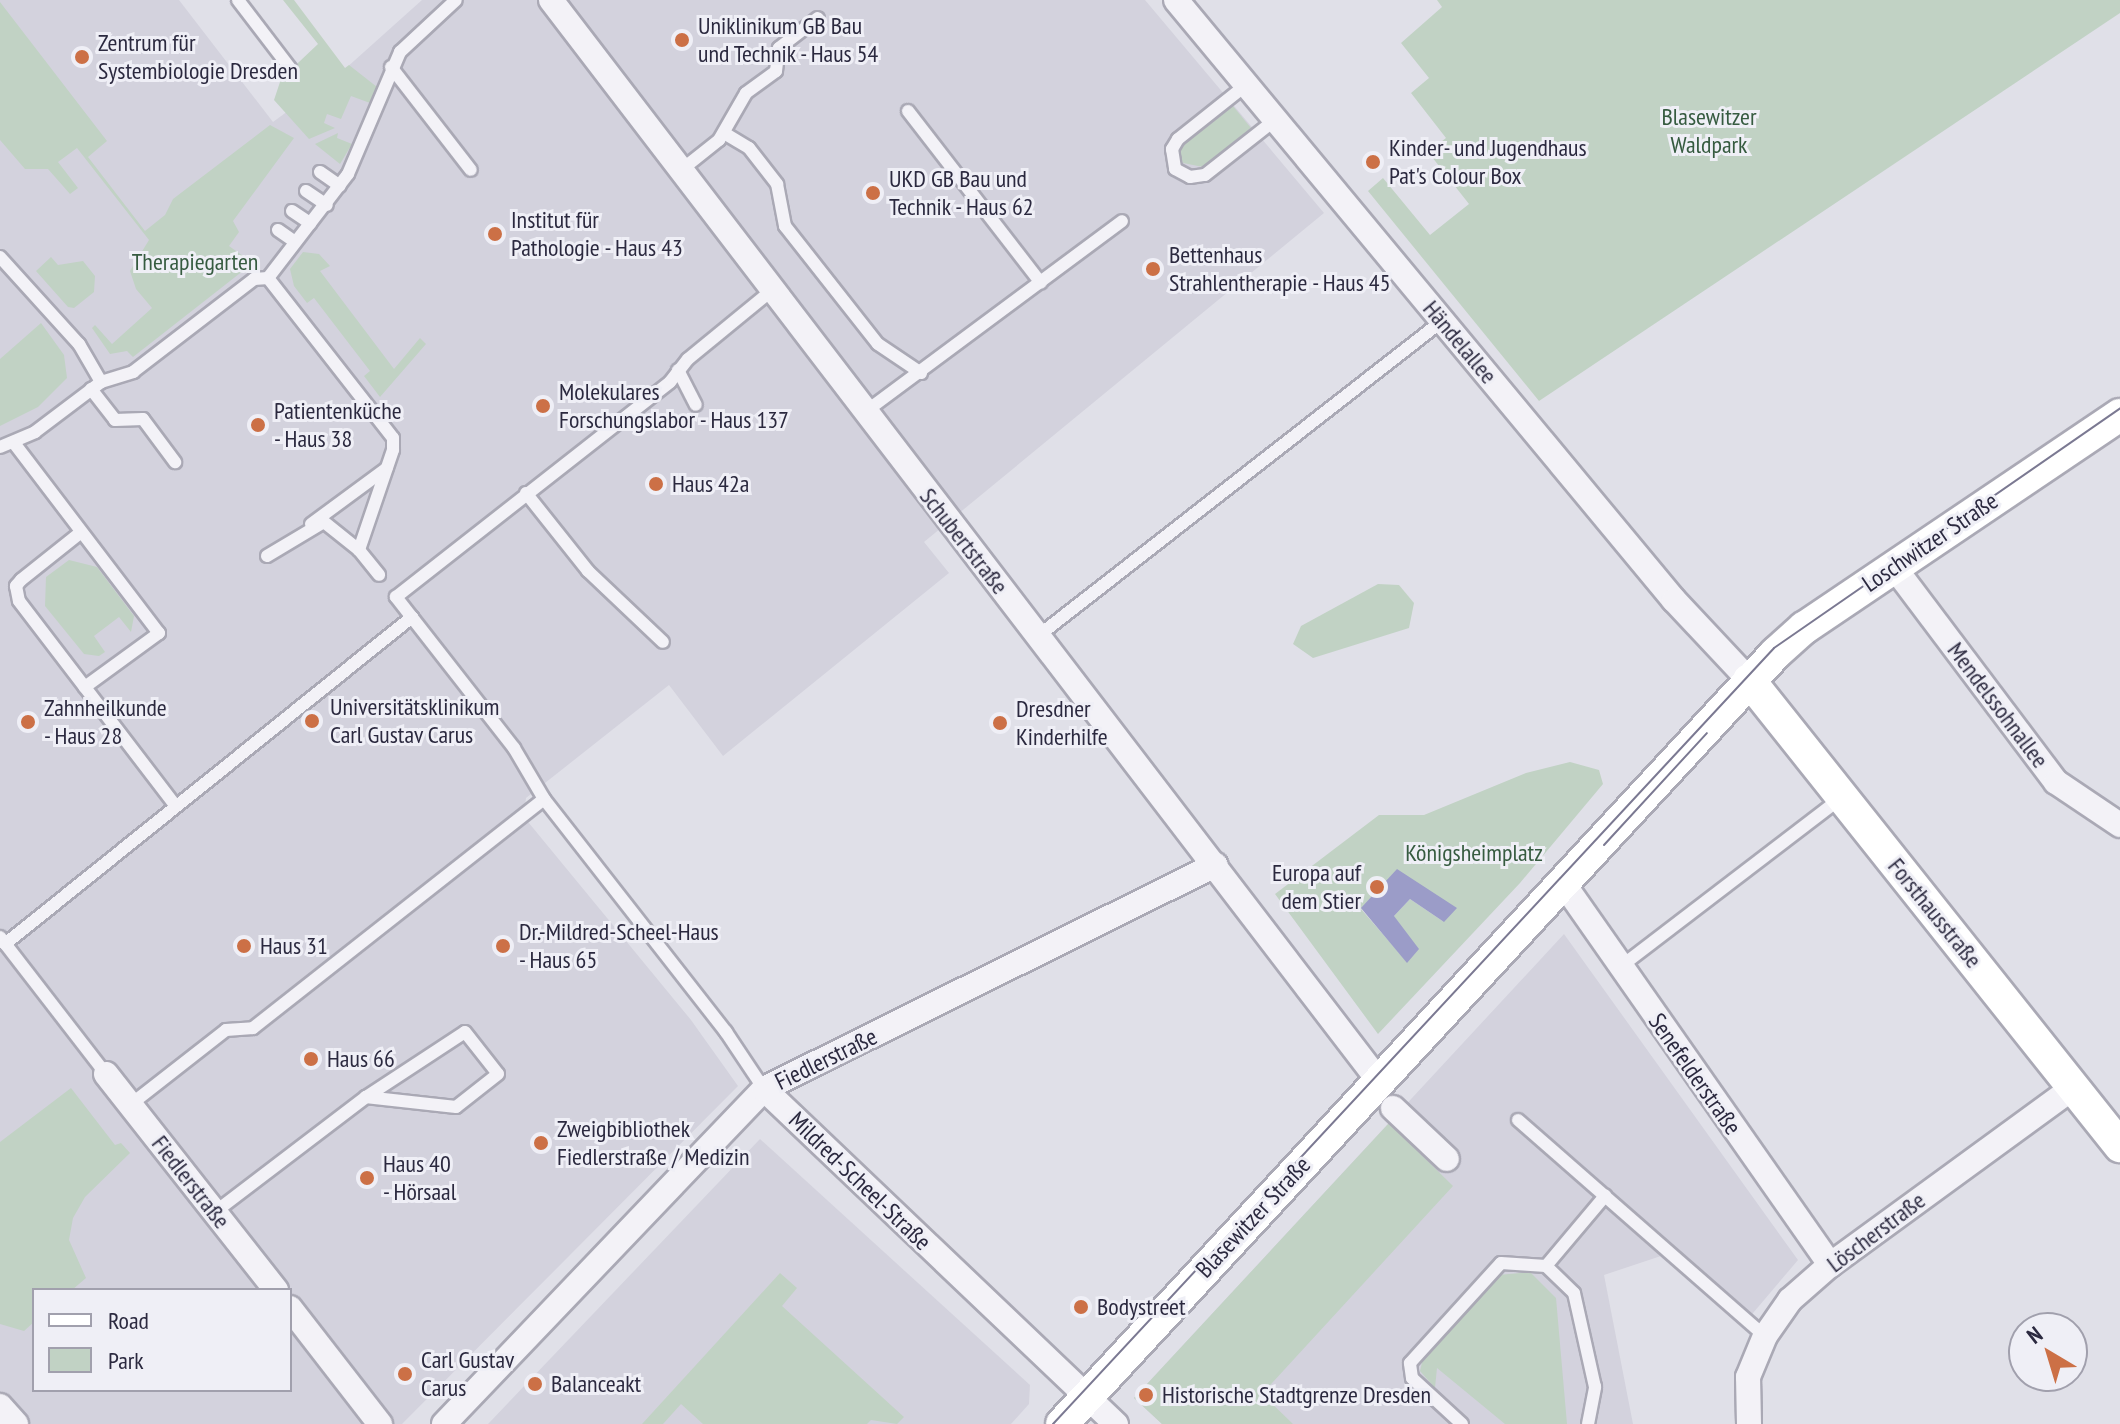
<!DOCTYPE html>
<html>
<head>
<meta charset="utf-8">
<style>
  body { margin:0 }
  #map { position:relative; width:2120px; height:1424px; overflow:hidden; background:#e0e0e8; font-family:"PT Sans Narrow",sans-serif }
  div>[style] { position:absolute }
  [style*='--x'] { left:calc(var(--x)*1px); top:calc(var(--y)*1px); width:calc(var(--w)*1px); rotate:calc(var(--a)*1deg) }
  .built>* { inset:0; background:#d3d2dd }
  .green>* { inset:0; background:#c1d2c4 }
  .water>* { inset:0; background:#9b9cc8 }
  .roads { filter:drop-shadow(2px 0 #aaa9b5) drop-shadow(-2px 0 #aaa9b5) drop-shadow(0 2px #aaa9b5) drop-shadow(0 -2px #aaa9b5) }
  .lane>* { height:12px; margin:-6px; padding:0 6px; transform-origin:6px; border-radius:6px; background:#f3f2f7 }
  .street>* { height:24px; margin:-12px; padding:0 12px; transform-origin:12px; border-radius:12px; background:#f3f2f7 }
  .secondary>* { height:32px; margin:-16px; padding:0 16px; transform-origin:16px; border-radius:16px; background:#fff }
  .tram>* { height:2px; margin:-1px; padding:0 1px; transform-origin:1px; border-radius:1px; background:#7b7992 }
  .dots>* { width:22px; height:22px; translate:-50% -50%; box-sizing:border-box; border:4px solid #efeff6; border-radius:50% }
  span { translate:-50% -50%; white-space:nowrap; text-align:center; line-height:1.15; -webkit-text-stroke:6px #efeff6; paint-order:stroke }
  .poi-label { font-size:24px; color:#2b293f }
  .left { translate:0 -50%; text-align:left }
  .right { translate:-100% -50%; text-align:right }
  .park-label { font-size:24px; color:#365b40 }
  .street-label { font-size:24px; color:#2b293f }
  .legend { position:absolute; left:32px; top:1288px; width:260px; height:104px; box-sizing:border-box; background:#efeff6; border:2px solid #a1a0ad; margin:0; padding:10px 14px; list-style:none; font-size:24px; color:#2b293f }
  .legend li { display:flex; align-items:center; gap:16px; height:40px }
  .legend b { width:40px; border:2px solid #a1a0ad }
  .north { position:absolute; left:2008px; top:1312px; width:80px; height:80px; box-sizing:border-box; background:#efeff6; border:2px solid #a1a0ad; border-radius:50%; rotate:322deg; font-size:22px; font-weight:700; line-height:32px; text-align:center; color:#2b293f }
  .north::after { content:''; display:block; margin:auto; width:28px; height:36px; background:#cc7046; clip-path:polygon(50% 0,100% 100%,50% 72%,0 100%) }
</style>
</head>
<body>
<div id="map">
  <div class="built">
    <i style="clip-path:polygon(evenodd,0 0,179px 0,273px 122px,345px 69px,422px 0,1145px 0,1324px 213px,924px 542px,949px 573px,723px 756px,669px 685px,526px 798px,524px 817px,691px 1020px,738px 1086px,402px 1424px,0 1424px,0 0,34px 1290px,290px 1290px,290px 1390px,34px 1390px,34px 1290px)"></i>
    <i style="clip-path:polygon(1564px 934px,1798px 1260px,1742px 1326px,1661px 1256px,1604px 1275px,1633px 1424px,1162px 1424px,1134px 1398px)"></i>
    <i style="clip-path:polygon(760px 1139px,1030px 1385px,1029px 1404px,1011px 1424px,488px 1424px)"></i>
  </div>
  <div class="green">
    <i style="clip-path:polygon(283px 0,294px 0,345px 68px,349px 65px,377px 87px,370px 103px,351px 96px,341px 119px,327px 114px,324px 123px,335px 128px,309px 139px,274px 100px,281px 79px,318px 44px)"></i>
    <i style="clip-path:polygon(1437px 0,2120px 0,2120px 13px,1539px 401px,1368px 191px,1383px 178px,1430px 235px,1469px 204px,1428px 152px,1446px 138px,1411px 93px,1429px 78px,1401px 43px,1442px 7px)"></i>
    <i style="clip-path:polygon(0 2px,107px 141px,88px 157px,145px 231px,165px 215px,173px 199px,270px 125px,294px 138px,233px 221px,239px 232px,229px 246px,253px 263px,133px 357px,127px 351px,110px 354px,92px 328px,95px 325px,112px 344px,152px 308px,136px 289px,130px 271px,149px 240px,77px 148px,58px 162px,78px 188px,70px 194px,48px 169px,25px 169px,0 140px)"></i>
    <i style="clip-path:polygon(1233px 106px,1251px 128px,1203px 167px,1183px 163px,1179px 153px,1185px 144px)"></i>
    <i style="clip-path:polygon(338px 133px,337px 138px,352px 144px,340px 164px,315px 144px)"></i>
    <i style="clip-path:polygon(303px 252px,319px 254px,330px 266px,320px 271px,394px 369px,420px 338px,426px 344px,380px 397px,364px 376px,370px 371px,314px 298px,307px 303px,294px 286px,290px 269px)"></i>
    <i style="clip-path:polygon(51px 257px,58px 265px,83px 261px,95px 276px,94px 292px,74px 308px,68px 307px,36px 271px)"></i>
    <i style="clip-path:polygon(41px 323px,64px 355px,67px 378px,38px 407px,0 426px,0 359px)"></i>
    <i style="clip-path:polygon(69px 560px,97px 567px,134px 616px,131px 632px,119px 617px,94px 636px,105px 652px,99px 656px,84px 654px,45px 606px,46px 577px)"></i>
    <i style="clip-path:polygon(1378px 584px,1399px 585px,1414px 603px,1409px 628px,1313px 658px,1293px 644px,1301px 626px)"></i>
    <i style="clip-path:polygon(evenodd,1570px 762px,1599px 770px,1603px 784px,1520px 883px,1378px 1034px,1275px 894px,1379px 815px,1424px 815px,1526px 773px,1570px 762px,1397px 870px,1444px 922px,1410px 899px,1393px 917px,1407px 962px,1361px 909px,1397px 870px)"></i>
    <i style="clip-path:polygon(71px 1088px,115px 1145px,121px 1143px,130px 1153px,85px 1197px,73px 1218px,69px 1240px,86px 1278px,72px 1290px,34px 1290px,34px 1322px,24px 1331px,0 1324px,0 1142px)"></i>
    <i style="clip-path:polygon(1389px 1123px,1453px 1186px,1262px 1394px,1293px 1424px,1162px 1424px,1134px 1398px)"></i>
    <i style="clip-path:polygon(1530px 1272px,1556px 1298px,1567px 1424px,1505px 1424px,1437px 1368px,1435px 1388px,1420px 1371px,1424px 1354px,1498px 1275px)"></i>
    <i style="clip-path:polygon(780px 1273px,797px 1288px,782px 1306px,904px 1417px,897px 1424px,871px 1420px,867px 1424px,703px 1424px,681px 1404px,663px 1424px,642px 1424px)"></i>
  </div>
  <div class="water">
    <i style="clip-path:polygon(1397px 869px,1457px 908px,1444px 922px,1410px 899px,1394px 916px,1419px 949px,1407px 963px,1361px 908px)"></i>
  </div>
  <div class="roads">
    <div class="lane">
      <i style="--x:238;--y:0;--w:86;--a:52.6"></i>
      <i style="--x:391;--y:67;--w:130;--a:52.2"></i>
      <i style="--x:1246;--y:85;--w:87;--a:141.5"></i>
      <i style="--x:1178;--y:139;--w:12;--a:121"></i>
      <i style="--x:1172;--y:149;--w:20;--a:81"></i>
      <i style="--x:1175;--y:169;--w:17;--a:28"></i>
      <i style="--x:1190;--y:177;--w:15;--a:-8"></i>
      <i style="--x:1205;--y:175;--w:89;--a:-38.2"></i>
      <i style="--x:908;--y:111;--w:217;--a:52.3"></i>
      <i style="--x:724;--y:133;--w:29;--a:31"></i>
      <i style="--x:749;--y:148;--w:46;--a:52.1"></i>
      <i style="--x:777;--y:184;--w:43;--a:79.2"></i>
      <i style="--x:785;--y:226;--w:150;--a:51.8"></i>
      <i style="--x:878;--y:344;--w:52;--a:34"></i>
      <i style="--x:680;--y:171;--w:50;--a:-38.5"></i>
      <i style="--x:719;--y:140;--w:54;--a:-60.1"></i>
      <i style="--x:746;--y:93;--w:37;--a:-36"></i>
      <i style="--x:776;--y:71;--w:23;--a:-83"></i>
      <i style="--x:779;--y:48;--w:49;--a:-37.6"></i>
      <i style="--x:320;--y:172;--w:24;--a:35"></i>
      <i style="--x:306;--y:191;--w:25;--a:34"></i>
      <i style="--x:292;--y:211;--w:22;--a:34"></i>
      <i style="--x:278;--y:230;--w:19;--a:35"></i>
      <i style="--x:0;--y:257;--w:118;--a:47.8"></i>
      <i style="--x:79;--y:344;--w:44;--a:59.9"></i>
      <i style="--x:268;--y:278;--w:131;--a:-52.4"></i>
      <i style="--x:348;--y:174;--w:133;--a:-66.9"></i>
      <i style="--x:400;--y:52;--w:76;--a:-42.9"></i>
      <i style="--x:678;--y:370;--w:39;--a:63"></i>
      <i style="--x:91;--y:389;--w:39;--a:52"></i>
      <i style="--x:115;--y:420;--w:28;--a:-2"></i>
      <i style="--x:143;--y:419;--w:54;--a:53.3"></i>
      <i style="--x:865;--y:412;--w:320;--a:-36.6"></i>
      <i style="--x:14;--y:443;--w:239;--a:52.7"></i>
      <i style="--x:159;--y:633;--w:92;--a:143.9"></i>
      <i style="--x:0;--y:447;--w:38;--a:-23"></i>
      <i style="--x:35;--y:432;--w:83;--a:-37.1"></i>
      <i style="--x:101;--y:382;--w:34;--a:-17"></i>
      <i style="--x:133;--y:372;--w:153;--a:-37.5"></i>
      <i style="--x:254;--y:279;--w:14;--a:-4"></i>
      <i style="--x:268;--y:278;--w:203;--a:52"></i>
      <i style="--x:393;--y:438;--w:12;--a:90"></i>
      <i style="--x:393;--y:450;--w:106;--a:108.8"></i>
      <i style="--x:359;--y:550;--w:32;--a:51"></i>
      <i style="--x:526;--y:493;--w:100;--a:51.5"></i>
      <i style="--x:588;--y:571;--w:103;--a:43.4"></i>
      <i style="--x:311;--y:524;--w:94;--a:-36.4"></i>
      <i style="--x:80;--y:533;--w:75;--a:141.5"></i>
      <i style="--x:21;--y:580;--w:8;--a:130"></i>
      <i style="--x:16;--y:586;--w:15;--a:79"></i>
      <i style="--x:19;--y:601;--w:255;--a:52.6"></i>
      <i style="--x:267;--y:556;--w:66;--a:-30.8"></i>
      <i style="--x:324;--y:522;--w:45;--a:38.7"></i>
      <i style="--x:1038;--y:636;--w:512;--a:-37.94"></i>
      <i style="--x:0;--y:937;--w:173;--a:52.3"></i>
      <i style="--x:5;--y:944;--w:522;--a:-38.78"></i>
      <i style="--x:1620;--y:967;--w:277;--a:-37.4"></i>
      <i style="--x:764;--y:1089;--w:69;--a:-123.7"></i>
      <i style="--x:726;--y:1032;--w:296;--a:-128"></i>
      <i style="--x:544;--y:799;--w:59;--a:-120.5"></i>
      <i style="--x:514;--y:748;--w:192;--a:-128"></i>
      <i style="--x:396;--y:597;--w:348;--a:-38.1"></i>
      <i style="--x:670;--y:382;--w:29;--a:-52"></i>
      <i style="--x:688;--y:359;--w:107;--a:-39.3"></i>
      <i style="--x:130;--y:1105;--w:122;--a:-38"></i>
      <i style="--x:226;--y:1030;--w:27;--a:-4"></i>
      <i style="--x:253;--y:1028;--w:370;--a:-38.2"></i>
      <i style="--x:1518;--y:1120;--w:328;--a:41.2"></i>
      <i style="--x:215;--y:1212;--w:190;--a:-37.3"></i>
      <i style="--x:366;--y:1097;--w:118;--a:-33.3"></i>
      <i style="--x:465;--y:1032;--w:53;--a:51.8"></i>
      <i style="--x:498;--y:1074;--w:53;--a:141.8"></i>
      <i style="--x:456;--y:1107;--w:91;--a:-173.7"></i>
      <i style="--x:1462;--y:1424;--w:68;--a:-137.4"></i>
      <i style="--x:1412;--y:1378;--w:15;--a:-98"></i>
      <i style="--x:1410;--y:1363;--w:135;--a:-47.7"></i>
      <i style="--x:1501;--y:1263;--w:45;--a:3.8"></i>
      <i style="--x:1588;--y:1424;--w:38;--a:-79"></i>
      <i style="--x:1595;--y:1387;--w:96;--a:-102.6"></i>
      <i style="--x:1574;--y:1293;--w:39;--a:-136"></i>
      <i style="--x:1546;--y:1266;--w:92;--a:-49.9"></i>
    </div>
    <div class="street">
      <i style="--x:551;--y:0;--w:1362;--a:52.55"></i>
      <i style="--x:1176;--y:0;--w:780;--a:50.31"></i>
      <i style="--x:1674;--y:600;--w:110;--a:46.8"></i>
      <i style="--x:1894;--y:567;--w:269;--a:53"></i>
      <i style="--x:2056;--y:782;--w:77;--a:33.9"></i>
      <i style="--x:1563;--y:883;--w:466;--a:55"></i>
      <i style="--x:106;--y:1074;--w:275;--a:51.8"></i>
      <i style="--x:764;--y:1089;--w:486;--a:43.6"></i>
      <i style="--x:1393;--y:1108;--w:74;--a:43.4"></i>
      <i style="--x:290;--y:1308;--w:147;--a:52.2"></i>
      <i style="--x:0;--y:1406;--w:24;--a:48"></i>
      <i style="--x:444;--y:1424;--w:463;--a:-46.3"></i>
      <i style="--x:764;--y:1089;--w:504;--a:-26.41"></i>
      <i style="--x:1749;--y:1424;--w:47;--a:-91.2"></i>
      <i style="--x:1748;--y:1377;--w:44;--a:-67.5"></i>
      <i style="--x:1765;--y:1336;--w:44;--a:-55.2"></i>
      <i style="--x:1790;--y:1300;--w:53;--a:-41.2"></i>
      <i style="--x:1830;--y:1265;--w:302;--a:-36.1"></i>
    </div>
    <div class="secondary">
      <i style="--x:1749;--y:680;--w:596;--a:51.48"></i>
      <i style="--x:1062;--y:1424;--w:1051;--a:-47.2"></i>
      <i style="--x:1776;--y:653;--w:38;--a:-42"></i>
      <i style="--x:1804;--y:628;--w:381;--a:-34"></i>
    </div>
  </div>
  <div class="tram">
    <i style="--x:1604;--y:845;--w:152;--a:-47.4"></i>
    <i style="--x:1053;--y:1424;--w:1059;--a:-47.1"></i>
    <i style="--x:1774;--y:648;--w:421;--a:-34.7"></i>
  </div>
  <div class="dots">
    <i style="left:682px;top:40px;background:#cc7046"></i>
    <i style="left:82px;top:57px;background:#cc7046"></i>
    <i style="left:1373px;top:162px;background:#cc7046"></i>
    <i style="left:873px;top:193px;background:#cc7046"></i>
    <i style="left:495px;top:234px;background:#cc7046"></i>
    <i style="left:1153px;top:269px;background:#cc7046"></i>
    <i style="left:543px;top:406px;background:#cc7046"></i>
    <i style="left:258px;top:425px;background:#cc7046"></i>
    <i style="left:656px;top:484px;background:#cc7046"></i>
    <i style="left:312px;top:721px;background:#cc7046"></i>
    <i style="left:28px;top:722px;background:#cc7046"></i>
    <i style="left:1000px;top:723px;background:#cc7046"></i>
    <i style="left:1377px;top:887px;background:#cc7046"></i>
    <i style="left:244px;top:946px;background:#cc7046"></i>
    <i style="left:503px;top:946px;background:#cc7046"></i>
    <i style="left:311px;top:1059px;background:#cc7046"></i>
    <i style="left:541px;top:1143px;background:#cc7046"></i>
    <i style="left:367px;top:1178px;background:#cc7046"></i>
    <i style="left:1081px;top:1307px;background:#cc7046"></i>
    <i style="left:405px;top:1374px;background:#cc7046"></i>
    <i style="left:535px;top:1384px;background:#cc7046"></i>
    <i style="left:1146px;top:1395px;background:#cc7046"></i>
  </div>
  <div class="poi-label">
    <span class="left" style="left:698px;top:40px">Uniklinikum GB Bau<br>und Technik - Haus 54</span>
    <span class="left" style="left:98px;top:57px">Zentrum für<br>Systembiologie Dresden</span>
    <span class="left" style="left:1389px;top:162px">Kinder- und Jugendhaus<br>Pat's Colour Box</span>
    <span class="left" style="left:889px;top:193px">UKD GB Bau und<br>Technik - Haus 62</span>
    <span class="left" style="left:511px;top:234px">Institut für<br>Pathologie - Haus 43</span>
    <span class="left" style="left:1169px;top:269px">Bettenhaus<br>Strahlentherapie - Haus 45</span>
    <span class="left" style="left:559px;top:406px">Molekulares<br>Forschungslabor - Haus 137</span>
    <span class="left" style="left:274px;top:425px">Patientenküche<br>- Haus 38</span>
    <span class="left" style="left:672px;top:484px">Haus 42a</span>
    <span class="left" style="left:330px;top:721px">Universitätsklinikum<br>Carl Gustav Carus</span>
    <span class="left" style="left:44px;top:722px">Zahnheilkunde<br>- Haus 28</span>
    <span class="left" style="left:1016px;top:723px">Dresdner<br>Kinderhilfe</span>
    <span class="right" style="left:1361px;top:887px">Europa auf<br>dem Stier</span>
    <span class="left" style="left:519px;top:946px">Dr.-Mildred-Scheel-Haus<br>- Haus 65</span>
    <span class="left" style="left:260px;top:946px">Haus 31</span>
    <span class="left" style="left:327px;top:1059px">Haus 66</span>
    <span class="left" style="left:557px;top:1143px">Zweigbibliothek<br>Fiedlerstraße / Medizin</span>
    <span class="left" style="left:383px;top:1178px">Haus 40<br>- Hörsaal</span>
    <span class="left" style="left:1097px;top:1307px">Bodystreet</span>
    <span class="left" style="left:421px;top:1374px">Carl Gustav<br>Carus</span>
    <span class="left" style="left:551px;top:1384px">Balanceakt</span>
    <span class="left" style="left:1162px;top:1395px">Historische Stadtgrenze Dresden</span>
  </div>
  <div class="park-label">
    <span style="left:1709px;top:131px">Blasewitzer<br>Waldpark</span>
    <span style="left:195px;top:262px">Therapiegarten</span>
    <span style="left:1474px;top:853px">Königsheimplatz</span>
  </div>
  <div class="street-label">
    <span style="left:1460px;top:342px;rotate:50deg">Händelallee</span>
    <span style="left:964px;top:541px;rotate:52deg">Schubertstraße</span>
    <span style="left:1930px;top:542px;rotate:-34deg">Loschwitzer Straße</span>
    <span style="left:1998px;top:705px;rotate:53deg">Mendelssohnallee</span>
    <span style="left:1935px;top:913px;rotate:51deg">Forsthausstraße</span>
    <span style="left:826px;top:1059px;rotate:-26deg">Fiedlerstraße</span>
    <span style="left:1695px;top:1074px;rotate:55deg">Senefelderstraße</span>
    <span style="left:860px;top:1181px;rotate:44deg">Mildred-Scheel-Straße</span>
    <span style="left:191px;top:1182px;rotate:52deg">Fiedlerstraße</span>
    <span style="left:1253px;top:1217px;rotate:-47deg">Blasewitzer Straße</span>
    <span style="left:1876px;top:1232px;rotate:-37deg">Löscherstraße</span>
  </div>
  <ul class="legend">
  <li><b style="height:10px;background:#fff"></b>Road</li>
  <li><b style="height:22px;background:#c1d2c4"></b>Park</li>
  </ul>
  <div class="north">N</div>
</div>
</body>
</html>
